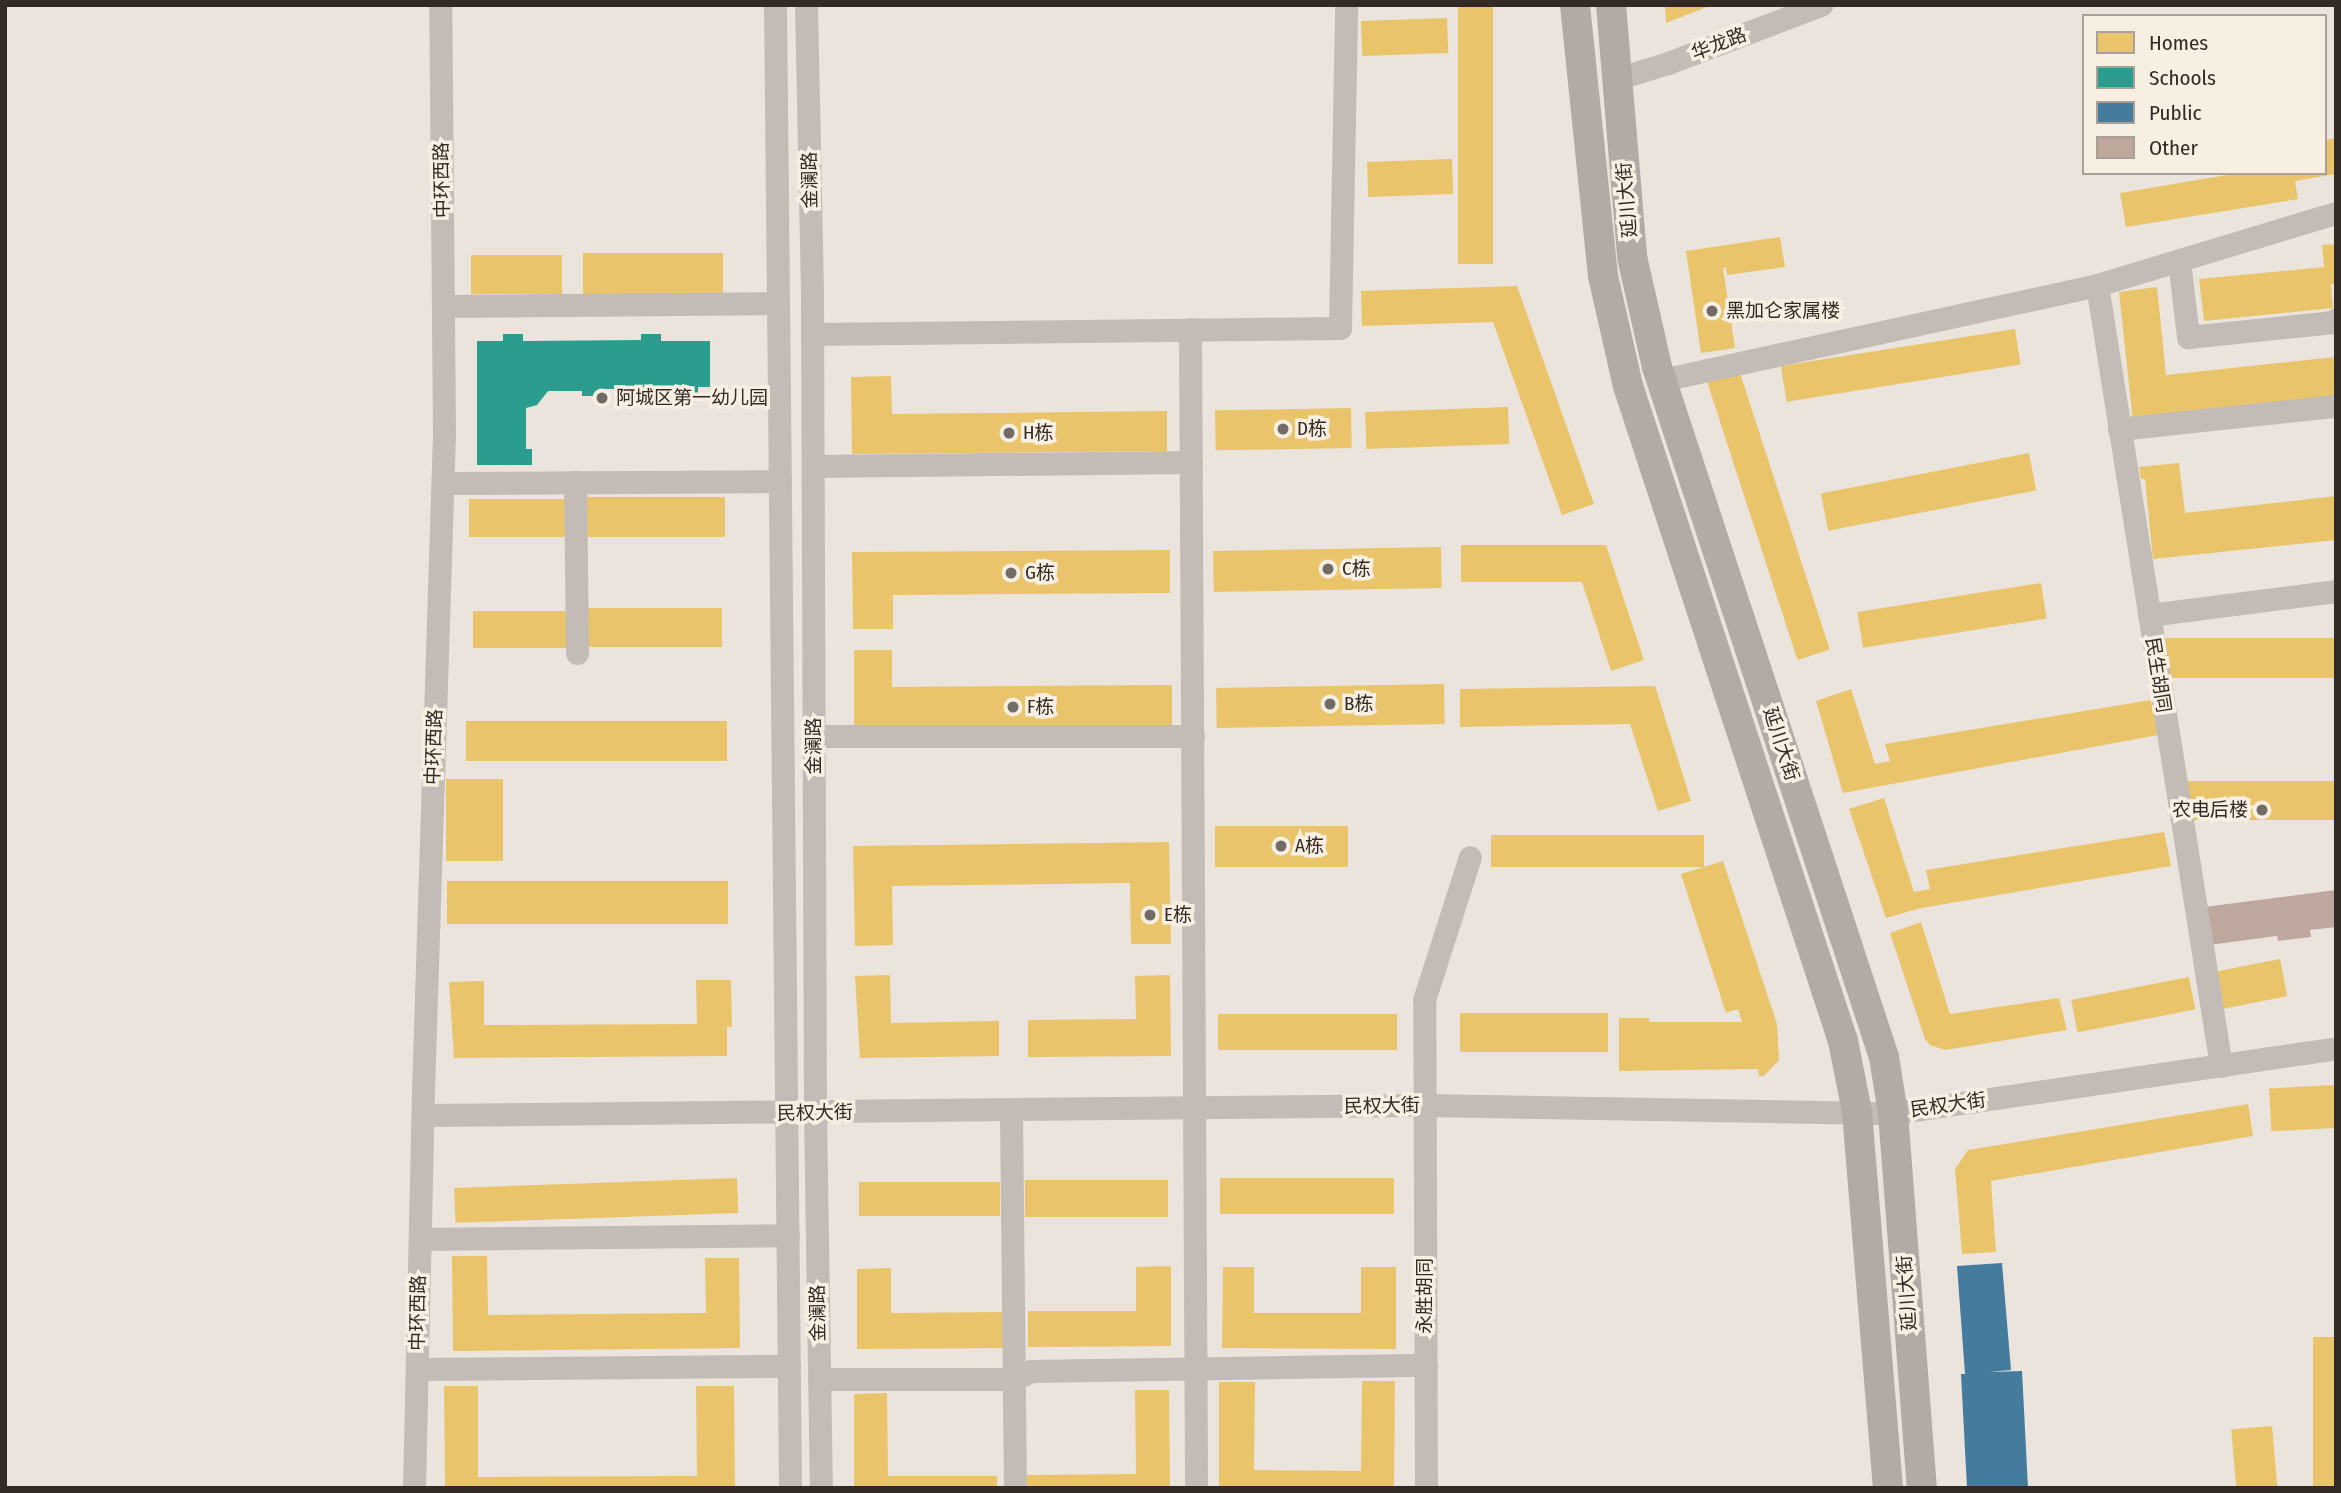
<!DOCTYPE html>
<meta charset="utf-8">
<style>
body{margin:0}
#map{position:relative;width:2341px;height:1493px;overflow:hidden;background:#eae4dd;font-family:"Fira Sans Condensed","Noto Sans SC",sans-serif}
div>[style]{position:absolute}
.homes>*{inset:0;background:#e9c46a;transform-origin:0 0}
.schools>*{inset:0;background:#2a9d8f}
.public>*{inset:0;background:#457b9d}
.building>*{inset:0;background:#bea89e}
.minor>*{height:23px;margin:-11.5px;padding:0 11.5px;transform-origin:11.5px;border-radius:11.5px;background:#c3bcb6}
.major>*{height:30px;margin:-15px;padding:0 15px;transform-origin:15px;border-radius:15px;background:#b2aba5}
.dots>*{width:19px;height:19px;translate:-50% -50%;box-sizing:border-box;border:4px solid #f8efe3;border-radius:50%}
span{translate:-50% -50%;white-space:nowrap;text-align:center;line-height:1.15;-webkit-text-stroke:7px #f8efe3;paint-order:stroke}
.street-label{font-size:19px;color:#332a25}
.poi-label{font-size:19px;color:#332a25}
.left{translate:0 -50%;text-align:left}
.right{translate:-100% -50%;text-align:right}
.frame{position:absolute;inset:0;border:7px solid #332a25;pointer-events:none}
.legend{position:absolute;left:2082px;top:14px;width:245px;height:161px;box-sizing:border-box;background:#f8efe3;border:2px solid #a9a097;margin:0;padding:9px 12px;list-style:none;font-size:21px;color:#332a25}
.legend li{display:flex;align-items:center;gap:14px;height:35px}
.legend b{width:35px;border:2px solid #a9a097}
</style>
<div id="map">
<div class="homes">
<div style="left:1458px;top:5px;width:35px;height:259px"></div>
<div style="clip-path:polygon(1665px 5px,1712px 5px,1666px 23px)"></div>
<div style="left:1447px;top:18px;width:35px;height:86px;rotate:88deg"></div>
<div style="clip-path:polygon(2336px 138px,2336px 174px,2295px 181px,2298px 199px,2126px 227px,2120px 193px,2239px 173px,2325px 173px,2325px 140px)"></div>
<div style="left:1452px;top:159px;width:35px;height:85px;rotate:88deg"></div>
<div style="clip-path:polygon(1780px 237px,1785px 267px,1727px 275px,1726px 267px,1723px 268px,1735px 348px,1701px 353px,1686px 251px)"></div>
<div style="clip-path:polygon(2336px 244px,2336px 284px,2331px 284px,2333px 308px,2204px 321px,2199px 279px,2324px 267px,2322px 245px)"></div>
<div style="left:723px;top:253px;width:41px;height:140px;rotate:90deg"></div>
<div style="left:471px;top:255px;width:91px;height:39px"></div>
<div style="clip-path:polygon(1517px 286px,1594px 504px,1562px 515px,1493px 322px,1362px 326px,1361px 291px)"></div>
<div style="clip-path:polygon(2157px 287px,2166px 375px,2336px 357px,2336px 400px,2133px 422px,2119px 292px)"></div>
<div style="left:2015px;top:329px;width:36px;height:237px;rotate:81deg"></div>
<div style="left:1739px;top:370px;width:294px;height:34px;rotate:72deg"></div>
<div style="clip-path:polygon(891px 376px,892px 414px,1167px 411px,1167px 451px,852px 454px,851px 377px)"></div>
<div style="left:1508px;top:407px;width:37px;height:143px;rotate:88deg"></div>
<div style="left:1351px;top:408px;width:40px;height:136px;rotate:89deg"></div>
<div style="left:2029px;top:453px;width:38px;height:212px;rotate:79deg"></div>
<div style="clip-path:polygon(2179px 463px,2185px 513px,2336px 496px,2336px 540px,2153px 559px,2145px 479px,2141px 479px,2139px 467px)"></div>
<div style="left:584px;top:497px;width:141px;height:40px"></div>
<div style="left:565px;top:499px;width:38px;height:96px;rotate:90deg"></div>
<div style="clip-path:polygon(1461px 545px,1606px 545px,1644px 660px,1611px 671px,1582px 582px,1461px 582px)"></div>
<div style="left:1441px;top:547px;width:41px;height:228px;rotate:89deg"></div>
<div style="clip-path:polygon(1170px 550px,1170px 593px,893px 595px,893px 629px,853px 629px,852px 552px)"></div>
<div style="left:2041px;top:583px;width:36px;height:186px;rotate:81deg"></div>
<div style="left:582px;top:608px;width:140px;height:39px"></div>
<div style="left:473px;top:611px;width:96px;height:37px"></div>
<div style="left:2336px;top:638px;width:40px;height:171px;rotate:90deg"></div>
<div style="clip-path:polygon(854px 650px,892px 650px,892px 687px,1172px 685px,1172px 728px,854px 729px)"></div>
<div style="left:1444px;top:684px;width:40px;height:228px;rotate:89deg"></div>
<div style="clip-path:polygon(1655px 686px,1691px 801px,1658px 811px,1630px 724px,1460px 727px,1460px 689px)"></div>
<div style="clip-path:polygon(1851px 689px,1875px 764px,1890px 761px,1885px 744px,2151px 700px,2158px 735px,1843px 793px,1816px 701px)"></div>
<div style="left:727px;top:721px;width:40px;height:261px;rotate:90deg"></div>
<div style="left:503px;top:779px;width:82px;height:57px;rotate:90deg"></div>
<div style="left:2336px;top:781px;width:39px;height:149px;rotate:90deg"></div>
<div style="clip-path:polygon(1884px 798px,1914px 892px,1930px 889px,1926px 870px,2164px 832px,2171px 866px,1921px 908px,1886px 918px,1849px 809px)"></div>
<div style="left:1215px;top:826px;width:133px;height:41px"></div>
<div style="left:1704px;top:835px;width:32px;height:213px;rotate:90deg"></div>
<div style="clip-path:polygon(1169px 842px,1171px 944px,1131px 944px,1130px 883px,892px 886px,893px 945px,855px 946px,853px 846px)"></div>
<div style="clip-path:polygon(1723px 861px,1777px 1024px,1779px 1060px,1764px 1076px,1759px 1076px,1758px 1069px,1619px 1071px,1619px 1018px,1649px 1018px,1649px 1022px,1742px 1022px,1738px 1009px,1726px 1013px,1681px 874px)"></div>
<div style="left:447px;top:881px;width:281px;height:43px"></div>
<div style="clip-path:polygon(1921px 922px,1950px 1014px,2059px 998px,2067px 1030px,1945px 1050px,1930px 1045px,1925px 1039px,1890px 933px)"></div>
<div style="left:2280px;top:959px;width:38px;height:69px;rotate:79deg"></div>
<div style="clip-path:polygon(890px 975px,891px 1023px,999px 1021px,999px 1056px,860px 1058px,855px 976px)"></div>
<div style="clip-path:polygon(1170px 975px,1171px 1056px,1028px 1057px,1028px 1020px,1136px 1019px,1135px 976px)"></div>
<div style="left:2189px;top:977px;width:33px;height:120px;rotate:79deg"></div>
<div style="clip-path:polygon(696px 980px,731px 980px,732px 1027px,727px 1027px,727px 1056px,454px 1058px,449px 982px,484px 981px,484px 1025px,697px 1024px)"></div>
<div style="left:1608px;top:1013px;width:39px;height:148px;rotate:90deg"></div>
<div style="left:1397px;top:1014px;width:36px;height:179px;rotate:90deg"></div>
<div style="left:2334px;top:1085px;width:43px;height:65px;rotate:87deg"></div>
<div style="clip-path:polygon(2248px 1104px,2253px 1136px,1991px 1181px,1996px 1252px,1962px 1254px,1955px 1169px,1968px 1150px)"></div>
<div style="left:737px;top:1178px;width:35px;height:283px;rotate:88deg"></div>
<div style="left:1394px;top:1178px;width:36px;height:174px;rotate:90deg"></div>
<div style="left:1168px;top:1180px;width:37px;height:143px;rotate:90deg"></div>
<div style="left:859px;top:1182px;width:141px;height:34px"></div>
<div style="clip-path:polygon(452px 1256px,487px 1256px,488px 1315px,706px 1313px,705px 1258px,739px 1258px,740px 1348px,453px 1351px)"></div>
<div style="clip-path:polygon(1171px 1266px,1171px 1346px,1028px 1347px,1028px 1311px,1136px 1311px,1136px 1267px)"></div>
<div style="clip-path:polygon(1223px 1267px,1254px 1267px,1254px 1313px,1361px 1313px,1361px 1267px,1396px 1267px,1396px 1349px,1222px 1348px)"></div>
<div style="clip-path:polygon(891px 1268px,891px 1313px,1002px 1312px,1003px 1348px,857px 1349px,857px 1269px)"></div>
<div style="left:2336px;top:1337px;width:151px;height:23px;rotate:90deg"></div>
<div style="clip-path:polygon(1362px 1381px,1395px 1381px,1394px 1488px,1219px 1488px,1219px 1382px,1255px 1382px,1254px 1470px,1361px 1471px)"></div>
<div style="clip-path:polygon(444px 1386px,478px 1386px,478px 1477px,697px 1476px,696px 1386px,734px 1386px,735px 1488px,445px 1488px)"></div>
<div style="clip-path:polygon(1135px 1390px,1169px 1390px,1170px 1488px,1025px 1488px,1025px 1475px,1136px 1474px)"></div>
<div style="clip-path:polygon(887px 1393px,888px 1476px,997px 1476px,997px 1488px,854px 1488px,854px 1394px)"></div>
<div style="left:2272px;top:1426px;width:62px;height:41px;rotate:85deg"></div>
</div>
<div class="schools">
<div style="clip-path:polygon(503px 334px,523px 334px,523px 341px,641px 340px,641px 334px,661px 334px,661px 341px,710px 341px,710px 387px,698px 387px,698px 395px,675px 395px,675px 390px,659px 390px,659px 396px,637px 396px,637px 389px,605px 389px,605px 396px,582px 396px,582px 391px,548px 391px,537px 405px,526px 408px,526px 449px,532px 449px,532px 465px,477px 465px,477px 341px,503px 341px)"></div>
</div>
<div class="public">
<div style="clip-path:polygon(2002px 1263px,2011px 1370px,1989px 1372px,2022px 1371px,2028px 1488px,1967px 1488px,1961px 1374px,1965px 1374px,1957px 1266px)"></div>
</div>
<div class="building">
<div style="clip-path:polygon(2336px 890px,2336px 927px,2310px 930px,2311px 937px,2278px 941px,2277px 936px,2209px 945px,2204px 907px)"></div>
</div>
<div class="minor">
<div style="left:775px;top:5px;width:1483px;rotate:89.42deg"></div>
<div style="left:806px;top:5px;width:289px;rotate:88.8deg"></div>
<div style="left:812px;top:294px;width:819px;rotate:89.79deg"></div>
<div style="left:815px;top:1113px;width:375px;rotate:89.1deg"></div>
<div style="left:1616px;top:79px;width:54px;rotate:-17.1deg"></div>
<div style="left:1668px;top:63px;width:164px;rotate:-20.8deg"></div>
<div style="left:2179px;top:261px;width:77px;rotate:83.2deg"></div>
<div style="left:2188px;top:337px;width:146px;rotate:-5.9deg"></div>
<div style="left:2333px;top:322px;width:4px;rotate:-45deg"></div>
<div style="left:2097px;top:285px;width:791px;rotate:80.98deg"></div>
<div style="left:443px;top:306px;width:335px;rotate:-0.5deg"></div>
<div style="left:1190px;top:329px;width:1159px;rotate:89.7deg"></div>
<div style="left:812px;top:334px;width:528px;rotate:-0.65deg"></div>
<div style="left:1340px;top:328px;width:323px;rotate:-88.9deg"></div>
<div style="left:1662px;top:380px;width:445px;rotate:-12.3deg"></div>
<div style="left:2097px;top:285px;width:250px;rotate:-16.8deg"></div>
<div style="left:2119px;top:429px;width:218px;rotate:-6.1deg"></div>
<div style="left:813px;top:466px;width:378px;rotate:-0.6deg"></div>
<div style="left:575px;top:482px;width:171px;rotate:89.3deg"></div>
<div style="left:443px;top:483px;width:337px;rotate:-0.3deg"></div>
<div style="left:2149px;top:615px;width:189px;rotate:-7.3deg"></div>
<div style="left:814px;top:736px;width:379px"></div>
<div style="left:1011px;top:1110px;width:378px;rotate:89.4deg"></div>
<div style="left:423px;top:1115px;width:1002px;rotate:-0.57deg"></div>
<div style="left:1425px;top:1105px;width:468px;rotate:1deg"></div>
<div style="left:1893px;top:1113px;width:448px;rotate:-8.3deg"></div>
<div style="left:420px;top:1239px;width:368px;rotate:-0.6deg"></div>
<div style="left:417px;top:1369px;width:372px;rotate:-0.5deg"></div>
<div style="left:819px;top:1379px;width:195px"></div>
<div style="left:1014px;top:1379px;width:19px;rotate:-25deg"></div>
<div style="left:1031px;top:1371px;width:395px;rotate:-0.9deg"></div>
<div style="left:414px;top:1488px;width:397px;rotate:-88.7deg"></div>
<div style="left:423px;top:1091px;width:657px;rotate:-88.17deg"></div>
<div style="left:444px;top:434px;width:429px;rotate:-90.5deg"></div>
<div style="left:1426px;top:1488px;width:488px;rotate:-90.2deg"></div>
<div style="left:1424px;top:1000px;width:150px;rotate:-72.2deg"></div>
</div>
<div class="major">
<div style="left:1575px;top:5px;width:272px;rotate:84.1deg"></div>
<div style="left:1603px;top:276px;width:113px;rotate:77.2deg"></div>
<div style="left:1628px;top:386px;width:689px;rotate:71.83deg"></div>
<div style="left:1843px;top:1041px;width:72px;rotate:78.8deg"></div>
<div style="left:1857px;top:1112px;width:377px;rotate:85.3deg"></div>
<div style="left:1611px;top:5px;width:253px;rotate:85.2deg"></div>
<div style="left:1632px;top:257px;width:113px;rotate:77.2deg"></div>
<div style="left:1657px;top:367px;width:726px;rotate:71.79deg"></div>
<div style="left:1884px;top:1057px;width:57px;rotate:80.9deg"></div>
<div style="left:1893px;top:1113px;width:376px;rotate:85.6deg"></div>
</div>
<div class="dots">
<div style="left:1712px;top:311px;background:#736b65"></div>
<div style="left:602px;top:398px;background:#736b65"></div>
<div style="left:1283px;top:429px;background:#736b65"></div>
<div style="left:1009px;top:433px;background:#736b65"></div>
<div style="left:1328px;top:569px;background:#736b65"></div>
<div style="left:1011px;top:573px;background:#736b65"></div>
<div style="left:1330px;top:704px;background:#736b65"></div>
<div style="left:1013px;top:707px;background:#736b65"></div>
<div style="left:2262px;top:810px;background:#736b65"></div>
<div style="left:1281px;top:846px;background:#736b65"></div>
<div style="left:1150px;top:915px;background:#736b65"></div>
</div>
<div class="street-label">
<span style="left:1719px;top:44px;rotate:-21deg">华龙路</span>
<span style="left:442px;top:180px;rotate:-91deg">中环西路</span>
<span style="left:810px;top:180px;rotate:-91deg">金澜路</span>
<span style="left:1627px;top:200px;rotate:-95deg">延川大街</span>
<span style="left:2158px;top:675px;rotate:81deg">民生胡同</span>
<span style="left:1781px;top:744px;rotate:72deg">延川大街</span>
<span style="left:814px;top:746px;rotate:-90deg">金澜路</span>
<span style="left:434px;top:747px;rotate:-88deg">中环西路</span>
<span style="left:1948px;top:1105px;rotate:-8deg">民权大街</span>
<span style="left:1382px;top:1106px;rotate:-1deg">民权大街</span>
<span style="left:815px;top:1113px;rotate:-1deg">民权大街</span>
<span style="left:1907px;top:1293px;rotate:-94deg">延川大街</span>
<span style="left:1425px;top:1296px;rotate:-90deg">永胜胡同</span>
<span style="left:418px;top:1313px;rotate:-89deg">中环西路</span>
<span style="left:818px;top:1313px;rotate:-91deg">金澜路</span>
</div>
<div class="poi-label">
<span class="left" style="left:1726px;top:311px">黑加仑家属楼</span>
<span class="left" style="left:616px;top:398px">阿城区第一幼儿园</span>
<span class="left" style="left:1297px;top:429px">D栋</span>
<span class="left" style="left:1023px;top:433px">H栋</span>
<span class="left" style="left:1342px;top:569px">C栋</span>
<span class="left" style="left:1025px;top:573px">G栋</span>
<span class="left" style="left:1344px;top:704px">B栋</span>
<span class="left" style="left:1027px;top:707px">F栋</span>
<span class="right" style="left:2248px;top:810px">农电后楼</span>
<span class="left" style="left:1295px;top:846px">A栋</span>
<span class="left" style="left:1164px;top:915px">E栋</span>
</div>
<div class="frame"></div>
<ul class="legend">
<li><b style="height:19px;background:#e9c46a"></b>Homes</li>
<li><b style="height:19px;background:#2a9d8f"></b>Schools</li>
<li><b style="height:19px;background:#457b9d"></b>Public</li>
<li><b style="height:19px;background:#bea89e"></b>Other</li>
</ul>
</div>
